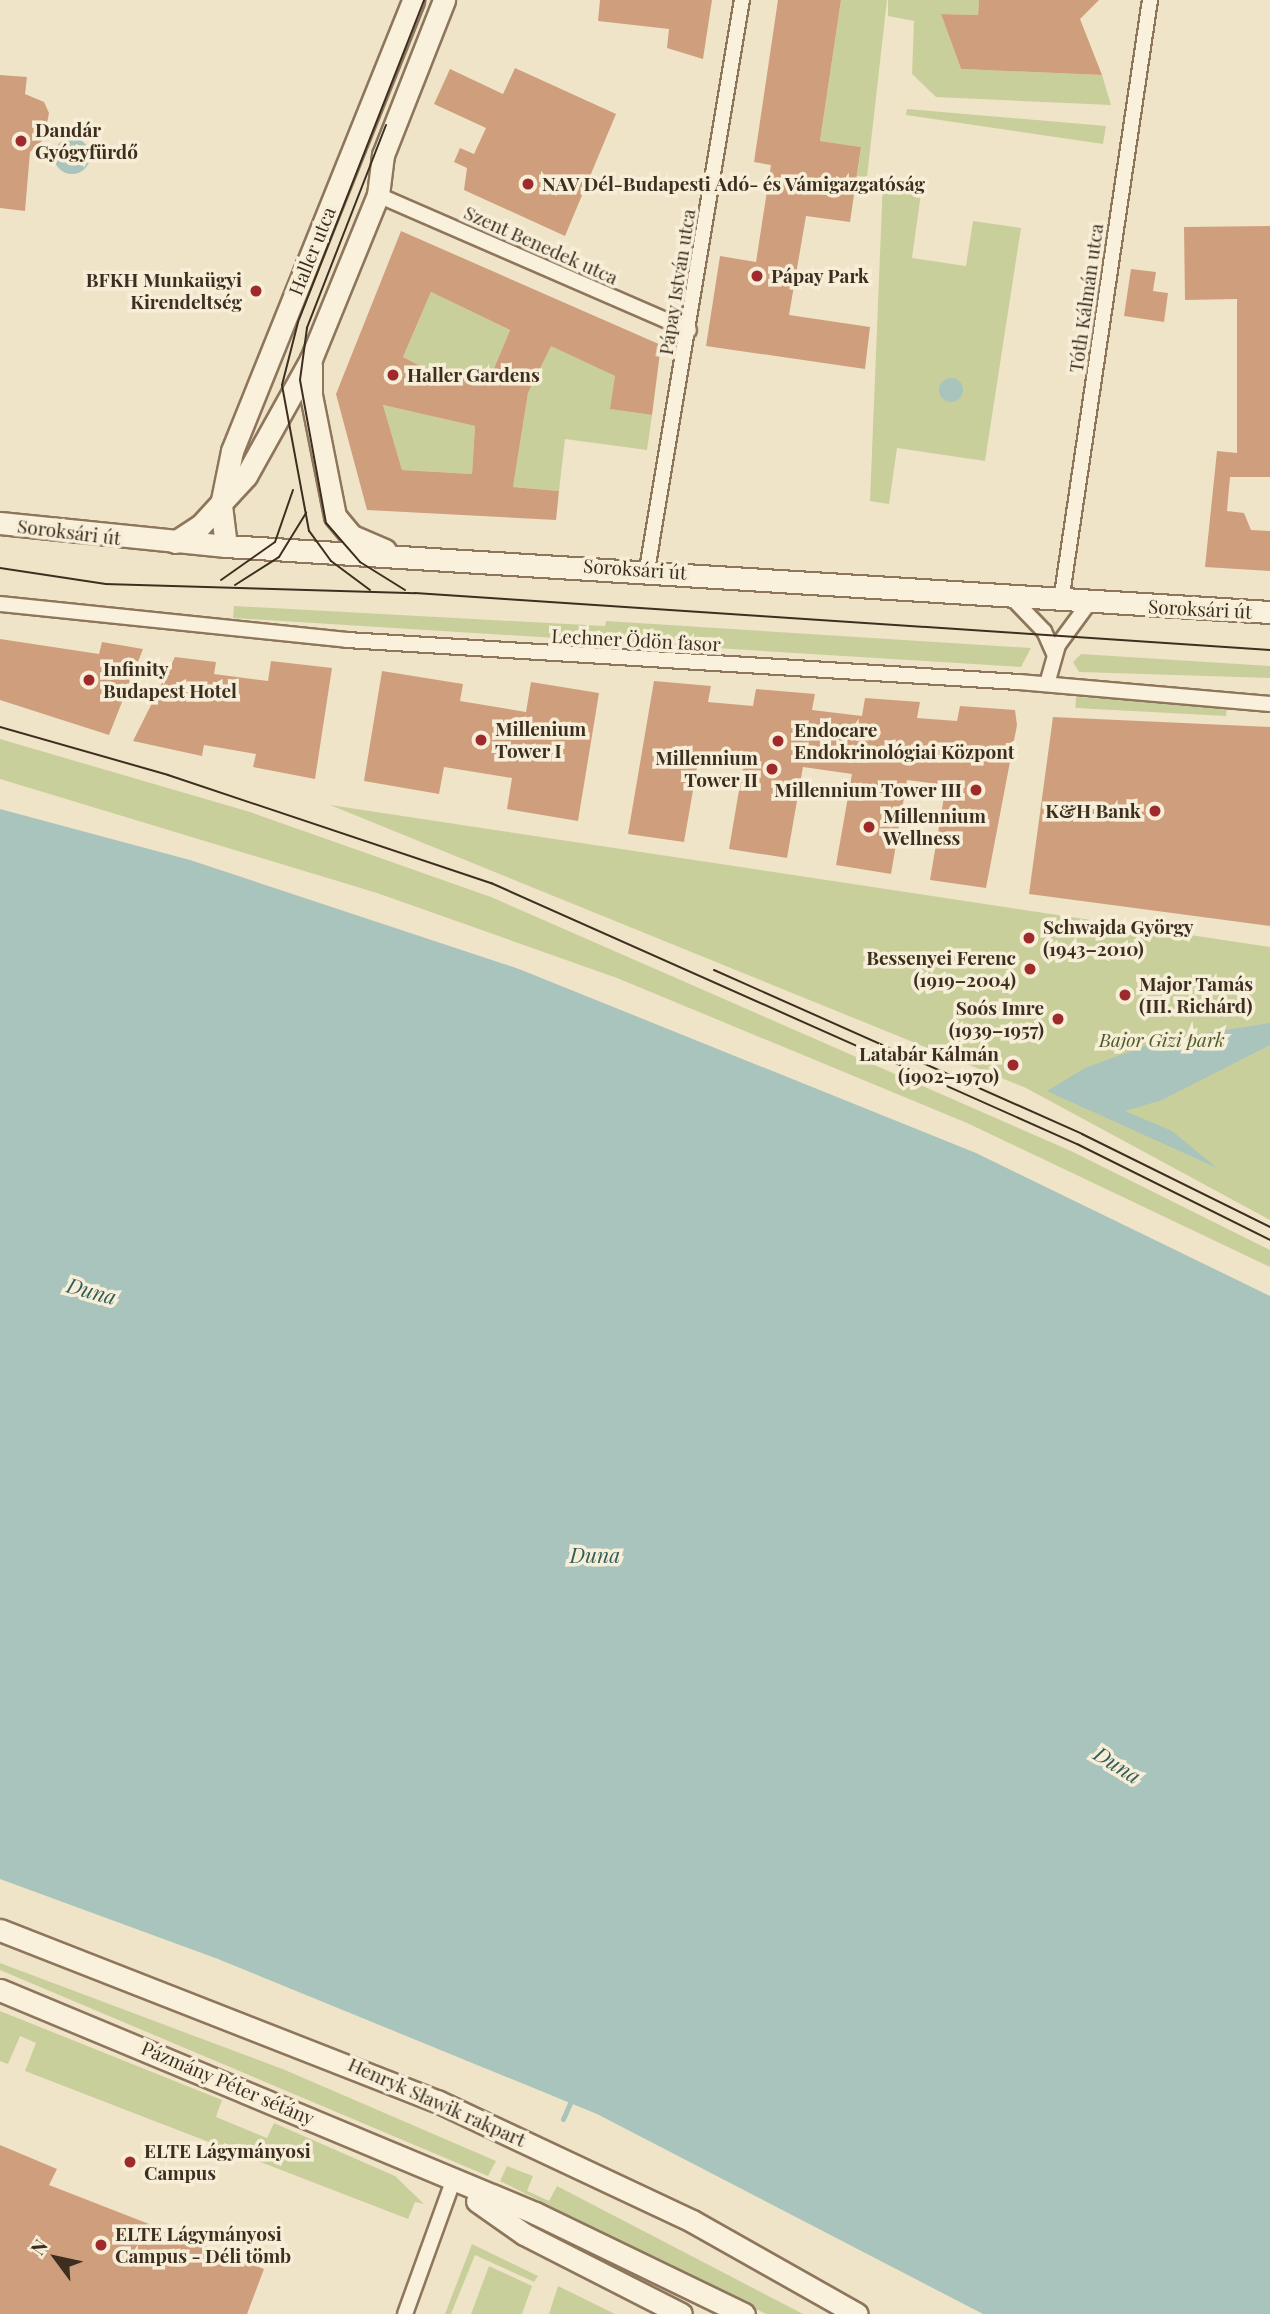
<!DOCTYPE html>
<meta charset="utf-8">
<style>
body{margin:0}
#map{position:relative;width:1270px;height:2314px;overflow:hidden;background:#f0e4c8;font-family:"Playfair Display",serif}
div>[style]{position:absolute}
.green>*{inset:0;background:#c9cf9b;transform-origin:0 0}
.water>*{inset:0;background:#a9c4bc}
.round{border-radius:50%}
.stream>*{height:5px;margin:-2.5px;padding:0 2.5px;transform-origin:2.5px;border-radius:2.5px;background:#a9c4bc}
.building>*{inset:0;background:#cf9f7d}
.roads{filter:drop-shadow(2px 0 #8d765c) drop-shadow(-2px 0 #8d765c) drop-shadow(0 2px #8d765c) drop-shadow(0 -2px #8d765c)}
.street>*{height:14px;margin:-7px;padding:0 7px;transform-origin:7px;border-radius:7px;background:#faf1dc}
.secondary>*{height:21px;margin:-10.5px;padding:0 10.5px;transform-origin:10.5px;border-radius:10.5px;background:#faf1dc}
.tram>*{height:2px;margin:-1px;padding:0 1px;transform-origin:1px;border-radius:1px;background:#3d2e20}
.dots>*{width:19px;height:19px;translate:-50% -50%;box-sizing:border-box;border:4px solid #f7eed8;border-radius:50%}
span{translate:-50% -50%;white-space:nowrap;text-align:center;line-height:1.15;-webkit-text-stroke:7px #f7eed8;paint-order:stroke}
.poi-label{font-size:19px;color:#3d2e20;font-weight:700}
.left{translate:0 -50%;text-align:left}
.right{translate:-100% -50%;text-align:right}
.street-label{font-size:19px;color:#3d2e20}
.park-label{font-size:19px;color:#4d5a26;font-style:italic}
.water-label{font-size:21px;color:#2f5d5a;font-style:italic}
.north{position:absolute;left:21px;top:2223px;width:70px;height:70px;-webkit-text-stroke:5px #f7eed8;paint-order:stroke;rotate:303deg;font-size:19px;font-weight:700;line-height:28px;text-align:center;color:#3d2e20}
.north::after{content:'';display:block;margin:auto;width:24px;height:32px;background:#3d2e20;clip-path:polygon(50% 0,100% 100%,50% 72%,0 100%)}
</style>
<div id="map">
<div class="green">
<div style="clip-path:polygon(841px 0,887px 0,867px 177px,857px 176px,861px 147px,820px 141px)"></div>
<div style="clip-path:polygon(888px 0,979px 0,978px 15px,941px 14px,961px 69px,1102px 75px,1111px 105px,936px 97px,912px 74px,914px 21px,888px 16px)"></div>
<div style="clip-path:polygon(907px 109px,1106px 126px,1103px 144px,906px 115px)"></div>
<div style="clip-path:polygon(883px 180px,922px 186px,912px 258px,966px 266px,973px 221px,1021px 228px,985px 461px,897px 448px,889px 504px,870px 501px)"></div>
<div style="clip-path:polygon(431px 292px,510px 330px,488px 383px,436px 374px,403px 357px)"></div>
<div style="clip-path:polygon(551px 345px,615px 376px,611px 409px,652px 415px,647px 450px,565px 439px,559px 491px,513px 487px,528px 393px)"></div>
<div style="clip-path:polygon(383px 405px,475px 426px,472px 474px,402px 470px)"></div>
<div style="clip-path:polygon(234px 606px,605px 626px,606px 621px,1031px 648px,1021px 667px,233px 618px)"></div>
<div style="clip-path:polygon(1081px 654px,1270px 666px,1270px 678px,1079px 672px,1073px 662px)"></div>
<div style="left:1076px;top:697px;width:151px;height:11px;rotate:3deg"></div>
<div style="clip-path:polygon(0 739px,250px 812px,491px 897px,1071px 1151px,1270px 1250px,1270px 1267px,967px 1123px,617px 978px,377px 893px,0 779px)"></div>
<div style="clip-path:polygon(330px 805px,1270px 947px,1270px 1220px,1026px 1088px)"></div>
<div style="clip-path:polygon(0 1963px,285px 2070px,496px 2161px,488px 2176px,0 1970px)"></div>
<div style="clip-path:polygon(0 2011px,222px 2100px,216px 2117px,267px 2138px,274px 2123px,395px 2176px,424px 2204px,415px 2202px,408px 2219px,25px 2071px,36px 2043px,20px 2036px,8px 2064px,0 2061px)"></div>
<div style="clip-path:polygon(507px 2166px,533px 2176px,527px 2191px,549px 2201px,557px 2186px,803px 2314px,766px 2314px,500px 2181px)"></div>
<div style="clip-path:polygon(472px 2244px,538px 2276px,534px 2282px,475px 2255px,451px 2314px,445px 2314px)"></div>
<div style="clip-path:polygon(489px 2266px,532px 2286px,522px 2314px,471px 2314px)"></div>
<div style="clip-path:polygon(558px 2286px,615px 2314px,549px 2314px)"></div>
</div>
<div class="water">
<div class="round" style="left:54px;top:138px;width:36px;height:36px"></div>
<div class="round" style="left:939px;top:378px;width:24px;height:24px"></div>
<div style="clip-path:polygon(0 809px,190px 860px,519px 969px,976px 1153px,1270px 1296px,1270px 2314px,983px 2314px,597px 2114px,218px 1959px,0 1879px)"></div>
<div style="clip-path:polygon(1270px 1023px,1270px 1045px,1162px 1100px,1125px 1111px,1172px 1131px,1217px 1168px,1047px 1091px,1085px 1068px,1161px 1040px)"></div>
</div>
<div class="stream">
<div style="left:563px;top:2119px;width:17px;rotate:-66deg"></div>
</div>
<div class="building">
<div style="clip-path:polygon(600px 0,712px 0,703px 59px,667px 48px,669px 29px,598px 21px)"></div>
<div style="clip-path:polygon(778px 0,841px 0,820px 141px,861px 147px,850px 222px,806px 216px,789px 315px,870px 327px,865px 369px,706px 346px,720px 256px,756px 262px,771px 165px,754px 162px)"></div>
<div style="clip-path:polygon(979px 0,1099px 0,1080px 19px,1102px 75px,961px 69px,941px 14px,978px 15px)"></div>
<div style="clip-path:polygon(515px 68px,616px 114px,565px 236px,464px 190px,467px 168px,454px 162px,460px 148px,474px 154px,486px 128px,434px 104px,450px 69px,503px 94px)"></div>
<div style="clip-path:polygon(0 75px,27px 77px,25px 94px,44px 102px,49px 113px,44px 139px,30px 152px,25px 211px,0 208px)"></div>
<div style="clip-path:polygon(1270px 226px,1270px 477px,1230px 477px,1227px 511px,1244px 513px,1251px 530px,1270px 531px,1270px 571px,1205px 567px,1217px 451px,1237px 453px,1237px 299px,1185px 300px,1184px 227px)"></div>
<div style="clip-path:polygon(evenodd,401px 231px,661px 345px,652px 415px,610px 409px,615px 376px,551px 346px,528px 393px,513px 487px,559px 491px,556px 520px,367px 510px,336px 394px,401px 231px,431px 292px,510px 330px,488px 383px,436px 374px,403px 357px,431px 292px,401px 231px,383px 405px,475px 426px,472px 474px,402px 470px,383px 405px)"></div>
<div style="clip-path:polygon(1131px 269px,1156px 272px,1153px 291px,1168px 293px,1164px 322px,1124px 316px)"></div>
<div style="clip-path:polygon(0 639px,99px 654px,102px 642px,143px 649px,109px 735px,0 700px)"></div>
<div style="clip-path:polygon(175px 657px,216px 662px,214px 674px,268px 681px,271px 661px,332px 668px,315px 779px,253px 767px,256px 754px,204px 745px,202px 756px,133px 741px)"></div>
<div style="clip-path:polygon(382px 671px,463px 684px,460px 701px,526px 712px,531px 682px,599px 693px,578px 821px,507px 809px,512px 778px,444px 767px,439px 794px,364px 781px)"></div>
<div style="clip-path:polygon(654px 681px,711px 686px,708px 702px,753px 706px,756px 689px,815px 694px,812px 710px,862px 716px,865px 698px,920px 702px,917px 718px,957px 721px,960px 706px,1015px 710px,1017px 725px,986px 888px,930px 880px,946px 785px,907px 780px,891px 874px,836px 865px,852px 774px,803px 767px,787px 858px,729px 849px,744px 761px,699px 756px,684px 842px,628px 834px)"></div>
<div style="clip-path:polygon(1053px 717px,1270px 727px,1270px 926px,1029px 894px)"></div>
<div style="clip-path:polygon(0 2145px,57px 2169px,49px 2185px,264px 2269px,247px 2314px,0 2314px)"></div>
</div>
<div class="roads">
<div class="street">
<div style="left:378px;top:195px;width:339px;rotate:23.5deg"></div>
<div style="left:647px;top:570px;width:578px;rotate:-80.54deg"></div>
<div style="left:1012px;top:598px;width:46px;rotate:45.9deg"></div>
<div style="left:1044px;top:631px;width:24px;rotate:66deg"></div>
<div style="left:1061px;top:601px;width:608px;rotate:-81.58deg"></div>
<div style="left:0;top:604px;width:349px;rotate:5.9deg"></div>
<div style="left:347px;top:640px;width:673px;rotate:3.58deg"></div>
<div style="left:1019px;top:682px;width:252px;rotate:5deg"></div>
<div style="left:1047px;top:684px;width:41px;rotate:-74.2deg"></div>
<div style="left:1058px;top:645px;width:52px;rotate:-53.6deg"></div>
<div style="left:405px;top:2314px;width:138px;rotate:-70.1deg"></div>
</div>
<div class="secondary">
<div style="left:311px;top:365px;width:30px;rotate:90deg"></div>
<div style="left:311px;top:395px;width:123px;rotate:78.8deg"></div>
<div style="left:335px;top:516px;width:26px;rotate:50deg"></div>
<div style="left:352px;top:536px;width:36px;rotate:23deg"></div>
<div style="left:0;top:523px;width:227px;rotate:5.8deg"></div>
<div style="left:226px;top:546px;width:1046px;rotate:3.62deg"></div>
<div style="left:175px;top:542px;width:30px;rotate:-33deg"></div>
<div style="left:200px;top:526px;width:68px;rotate:-47.4deg"></div>
<div style="left:246px;top:476px;width:134px;rotate:-60.9deg"></div>
<div style="left:311px;top:359px;width:177px;rotate:-67.8deg"></div>
<div style="left:378px;top:195px;width:40px;rotate:-82.9deg"></div>
<div style="left:383px;top:155px;width:167px;rotate:-68.5deg"></div>
<div style="left:226px;top:546px;width:41px;rotate:-97deg"></div>
<div style="left:221px;top:505px;width:55px;rotate:-78.5deg"></div>
<div style="left:232px;top:451px;width:486px;rotate:-68.1deg"></div>
<div style="left:0;top:1930px;width:469px;rotate:21.4deg"></div>
<div style="left:437px;top:2101px;width:282px;rotate:25.2deg"></div>
<div style="left:692px;top:2221px;width:189px;rotate:29.4deg"></div>
<div style="left:0;top:1990px;width:580px;rotate:22.63deg"></div>
<div style="left:535px;top:2213px;width:232px;rotate:25.8deg"></div>
<div style="left:477px;top:2201px;width:57px;rotate:35.1deg"></div>
<div style="left:524px;top:2234px;width:176px;rotate:27deg"></div>
</div>
</div>
<div class="tram">
<div style="left:386px;top:125px;width:218px;rotate:111.3deg"></div>
<div style="left:307px;top:328px;width:52px;rotate:97.7deg"></div>
<div style="left:300px;top:380px;width:145px;rotate:79.7deg"></div>
<div style="left:326px;top:523px;width:52px;rotate:48.9deg"></div>
<div style="left:360px;top:562px;width:53px;rotate:31.9deg"></div>
<div style="left:0;top:568px;width:107px;rotate:8.6deg"></div>
<div style="left:106px;top:584px;width:309px;rotate:1.7deg"></div>
<div style="left:415px;top:593px;width:857px;rotate:3.81deg"></div>
<div style="left:221px;top:580px;width:66px;rotate:-35.1deg"></div>
<div style="left:275px;top:542px;width:55px;rotate:-70.9deg"></div>
<div style="left:235px;top:585px;width:52px;rotate:-32.5deg"></div>
<div style="left:279px;top:557px;width:52px;rotate:-58.5deg"></div>
<div style="left:370px;top:590px;width:49px;rotate:-143.4deg"></div>
<div style="left:331px;top:561px;width:37px;rotate:-126deg"></div>
<div style="left:309px;top:531px;width:148px;rotate:-100.5deg"></div>
<div style="left:282px;top:385px;width:65px;rotate:-75.7deg"></div>
<div style="left:298px;top:322px;width:346px;rotate:-68.6deg"></div>
<div style="left:0;top:727px;width:175px;rotate:15.9deg"></div>
<div style="left:168px;top:775px;width:341px;rotate:18.5deg"></div>
<div style="left:491px;top:883px;width:641px;rotate:24.01deg"></div>
<div style="left:1077px;top:1144px;width:216px;rotate:26.4deg"></div>
<div style="left:714px;top:970px;width:403px;rotate:24deg"></div>
<div style="left:1082px;top:1134px;width:210px;rotate:26.3deg"></div>
</div>
<div class="dots">
<div style="left:21px;top:141px;background:#9e2a2b"></div>
<div style="left:528px;top:184px;background:#9e2a2b"></div>
<div style="left:757px;top:276px;background:#9e2a2b"></div>
<div style="left:256px;top:291px;background:#9e2a2b"></div>
<div style="left:393px;top:375px;background:#9e2a2b"></div>
<div style="left:89px;top:680px;background:#9e2a2b"></div>
<div style="left:481px;top:740px;background:#9e2a2b"></div>
<div style="left:778px;top:741px;background:#9e2a2b"></div>
<div style="left:772px;top:769px;background:#9e2a2b"></div>
<div style="left:976px;top:790px;background:#9e2a2b"></div>
<div style="left:1155px;top:811px;background:#9e2a2b"></div>
<div style="left:869px;top:827px;background:#9e2a2b"></div>
<div style="left:1029px;top:938px;background:#9e2a2b"></div>
<div style="left:1030px;top:969px;background:#9e2a2b"></div>
<div style="left:1125px;top:995px;background:#9e2a2b"></div>
<div style="left:1058px;top:1019px;background:#9e2a2b"></div>
<div style="left:1013px;top:1065px;background:#9e2a2b"></div>
<div style="left:130px;top:2162px;background:#9e2a2b"></div>
<div style="left:101px;top:2245px;background:#9e2a2b"></div>
</div>
<div class="poi-label">
<span class="left" style="left:35px;top:141px">Dandár<br>Gyógyfürdő</span>
<span class="left" style="left:542px;top:184px">NAV Dél-Budapesti Adó- és Vámigazgatóság</span>
<span class="left" style="left:771px;top:276px">Pápay Park</span>
<span class="right" style="left:242px;top:291px">BFKH Munkaügyi<br>Kirendeltség</span>
<span class="left" style="left:407px;top:375px">Haller Gardens</span>
<span class="left" style="left:103px;top:680px">Infinity<br>Budapest Hotel</span>
<span class="left" style="left:495px;top:740px">Millenium<br>Tower I</span>
<span class="left" style="left:794px;top:741px">Endocare<br>Endokrinológiai Központ</span>
<span class="right" style="left:758px;top:769px">Millennium<br>Tower II</span>
<span class="right" style="left:962px;top:790px">Millennium Tower III</span>
<span class="right" style="left:1141px;top:811px">K&amp;H Bank</span>
<span class="left" style="left:883px;top:827px">Millennium<br>Wellness</span>
<span class="left" style="left:1043px;top:938px">Schwajda György<br>(1943–2010)</span>
<span class="right" style="left:1016px;top:969px">Bessenyei Ferenc<br>(1919–2004)</span>
<span class="left" style="left:1139px;top:995px">Major Tamás<br>(III. Richárd)</span>
<span class="right" style="left:1044px;top:1019px">Soós Imre<br>(1939–1957)</span>
<span class="right" style="left:999px;top:1065px">Latabár Kálmán<br>(1902–1970)</span>
<span class="left" style="left:144px;top:2162px">ELTE Lágymányosi<br>Campus</span>
<span class="left" style="left:115px;top:2245px">ELTE Lágymányosi<br>Campus - Déli tömb</span>
</div>
<div class="street-label">
<span style="left:541px;top:245px;rotate:24deg">Szent Benedek utca</span>
<span style="left:312px;top:251px;rotate:-68deg">Haller utca</span>
<span style="left:677px;top:282px;rotate:-81deg">Pápay István utca</span>
<span style="left:1086px;top:298px;rotate:-82deg">Tóth Kálmán utca</span>
<span style="left:69px;top:532px;rotate:7deg">Soroksári út</span>
<span style="left:635px;top:569px;rotate:4deg">Soroksári út</span>
<span style="left:1200px;top:609px;rotate:3deg">Soroksári út</span>
<span style="left:636px;top:640px;rotate:3deg">Lechner Ödön fasor</span>
<span style="left:228px;top:2083px;rotate:23deg">Pázmány Péter sétány</span>
<span style="left:437px;top:2102px;rotate:24deg">Henryk Sławik rakpart</span>
</div>
<div class="park-label">
<span style="left:1162px;top:1040px">Bajor Gizi park</span>
</div>
<div class="water-label">
<span style="left:92px;top:1290px;rotate:15deg">Duna</span>
<span style="left:595px;top:1554px">Duna</span>
<span style="left:1118px;top:1764px;rotate:32deg">Duna</span>
</div>
<div class="north">N</div>
</div>
